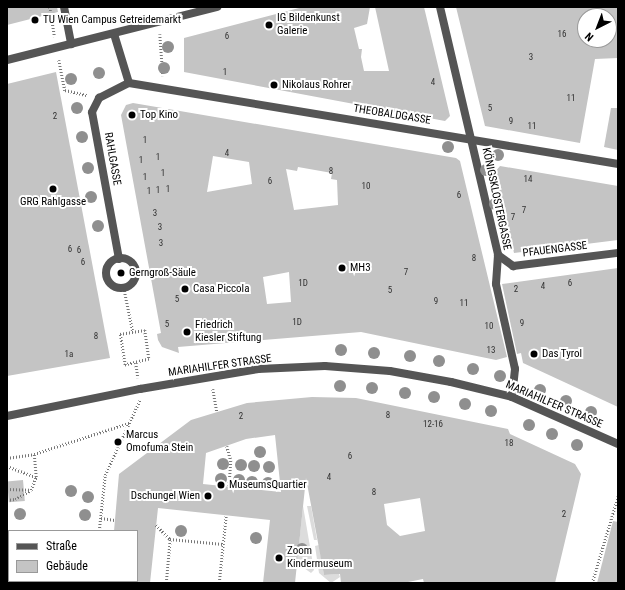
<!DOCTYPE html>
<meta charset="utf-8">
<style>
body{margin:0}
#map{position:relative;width:625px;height:590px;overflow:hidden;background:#fff;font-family:"Roboto Condensed",sans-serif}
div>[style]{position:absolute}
.green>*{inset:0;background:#dcdcdc}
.building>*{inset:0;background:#c4c4c4;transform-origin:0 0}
.path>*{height:2.5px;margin-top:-1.25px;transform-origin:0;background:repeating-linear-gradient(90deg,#777 0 1px,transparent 0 3px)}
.service>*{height:8px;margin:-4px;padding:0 4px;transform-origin:4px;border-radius:4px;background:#555}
.minor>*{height:8px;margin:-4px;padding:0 4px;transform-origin:4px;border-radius:4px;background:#555}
.minor>.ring{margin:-4px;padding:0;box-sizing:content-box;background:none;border:8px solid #555;border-radius:50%}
.tertiary>*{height:8px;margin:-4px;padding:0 4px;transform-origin:4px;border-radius:4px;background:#555}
.trees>*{width:12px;height:12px;margin:-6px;border-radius:50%;background:#8f8f8f}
.dots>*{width:11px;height:11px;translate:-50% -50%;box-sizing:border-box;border:2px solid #fff;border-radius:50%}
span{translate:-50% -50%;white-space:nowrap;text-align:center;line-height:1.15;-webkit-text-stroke:4px #fff;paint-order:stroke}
.number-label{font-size:9px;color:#313131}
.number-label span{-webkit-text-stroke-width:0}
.poi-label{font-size:11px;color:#000}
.left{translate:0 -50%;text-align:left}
.right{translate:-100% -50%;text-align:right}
.street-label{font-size:11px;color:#000}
.frame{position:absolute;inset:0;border:8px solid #000;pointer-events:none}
.legend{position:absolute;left:8px;top:530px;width:130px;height:52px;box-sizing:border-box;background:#fff;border:1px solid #999;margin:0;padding:5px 7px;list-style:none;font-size:12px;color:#000}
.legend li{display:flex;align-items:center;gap:8px;height:20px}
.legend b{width:20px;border:1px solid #999}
.north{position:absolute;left:577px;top:8px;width:40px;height:40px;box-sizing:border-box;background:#fff;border:1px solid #999;border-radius:50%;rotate:222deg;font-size:11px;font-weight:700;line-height:16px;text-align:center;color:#000}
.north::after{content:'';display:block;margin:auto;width:14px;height:18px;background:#000;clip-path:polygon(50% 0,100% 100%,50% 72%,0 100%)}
</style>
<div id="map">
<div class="green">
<div style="clip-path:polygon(303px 506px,314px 570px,311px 573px,297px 563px)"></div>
<div style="clip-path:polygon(307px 506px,311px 506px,317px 540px,314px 540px)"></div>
<div style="clip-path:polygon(319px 545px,324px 575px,339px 574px,340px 577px,331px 583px,319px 573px,315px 546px)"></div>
</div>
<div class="building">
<div style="clip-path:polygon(7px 7px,57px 7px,58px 12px,7px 25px)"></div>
<div style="clip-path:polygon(303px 7px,370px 7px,367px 24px,354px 28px,359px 49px,362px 49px,361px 57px,364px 71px,389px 71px,375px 7px,424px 7px,450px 116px,445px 121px,184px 72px,184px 38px)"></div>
<div style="clip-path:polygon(evenodd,456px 7px,618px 7px,618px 58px,595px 59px,580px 143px,485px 126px,456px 7px,585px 16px,609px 16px,609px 40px,585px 40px,585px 16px)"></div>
<div style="clip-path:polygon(56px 72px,110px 358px,7px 376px,7px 84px)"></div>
<div style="clip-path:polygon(evenodd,133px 103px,456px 158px,460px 161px,507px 357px,496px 360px,361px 332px,178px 347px,179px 353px,162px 347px,158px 340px,157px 334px,161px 333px,121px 115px,126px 105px,133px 103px,213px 156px,249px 162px,252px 184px,207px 192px,213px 156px,133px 103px,298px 167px,332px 173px,331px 179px,337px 180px,338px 205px,294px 210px,286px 169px,297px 171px,298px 167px,133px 103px,289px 272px,291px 302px,267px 304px,263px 277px,289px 272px)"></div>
<div style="clip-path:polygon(611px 108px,618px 108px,618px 150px,604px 147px)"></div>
<div style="clip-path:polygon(500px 166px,618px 186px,618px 240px,514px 253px,495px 172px)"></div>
<div style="clip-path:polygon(618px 268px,618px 407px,523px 363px,521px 353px,517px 354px,502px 284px)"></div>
<div style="clip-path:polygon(evenodd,312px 397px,356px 398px,508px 429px,510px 434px,575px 464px,581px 474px,555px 583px,424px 583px,423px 579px,403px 583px,341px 583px,340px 574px,324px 575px,306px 478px,295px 583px,263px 583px,270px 520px,158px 508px,150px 583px,137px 583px,137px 531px,114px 531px,119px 474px,191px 420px,247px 403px,312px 397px,275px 435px,281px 492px,203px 484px,206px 453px,246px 439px,275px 435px,312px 397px,420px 498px,425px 531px,400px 536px,387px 525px,384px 504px,420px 498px)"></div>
<div style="left:23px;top:480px;width:21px;height:16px;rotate:85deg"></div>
<div style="clip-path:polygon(613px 521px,618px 522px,618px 583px,597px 583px)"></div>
</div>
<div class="path">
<div style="left:50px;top:7px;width:30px;rotate:81deg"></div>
<div style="left:160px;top:34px;width:42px;rotate:85.9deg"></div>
<div style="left:59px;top:60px;width:31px;rotate:79deg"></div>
<div style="left:65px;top:90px;width:23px;rotate:13deg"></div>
<div style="left:124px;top:288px;width:45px;rotate:78.4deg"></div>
<div style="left:145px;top:330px;width:29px;rotate:82deg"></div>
<div style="left:149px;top:359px;width:25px;rotate:166deg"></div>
<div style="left:125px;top:365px;width:31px;rotate:-99deg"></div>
<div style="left:120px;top:334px;width:25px;rotate:-9deg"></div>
<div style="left:136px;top:363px;width:15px;rotate:82deg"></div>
<div style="left:213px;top:389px;width:23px;rotate:80deg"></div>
<div style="left:227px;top:446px;width:16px;rotate:75deg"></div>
<div style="left:231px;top:461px;width:26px;rotate:94deg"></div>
<div style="left:7px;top:458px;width:27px;rotate:-8deg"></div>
<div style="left:34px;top:454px;width:100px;rotate:-18.1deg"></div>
<div style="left:7px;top:466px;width:31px;rotate:21deg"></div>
<div style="left:7px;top:489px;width:23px;rotate:2deg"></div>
<div style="left:7px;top:500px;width:8px;rotate:-7deg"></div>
<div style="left:15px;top:499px;width:18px;rotate:-29deg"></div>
<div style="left:31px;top:490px;width:14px;rotate:-69deg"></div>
<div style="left:36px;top:477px;width:23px;rotate:-95deg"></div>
<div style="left:101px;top:518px;width:14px;rotate:8deg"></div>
<div style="left:156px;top:525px;width:20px;rotate:45deg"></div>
<div style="left:170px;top:539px;width:53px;rotate:5.4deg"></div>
<div style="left:99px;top:531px;width:56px;rotate:-83.9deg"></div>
<div style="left:105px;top:475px;width:83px;rotate:-65deg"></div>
<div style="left:76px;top:581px;width:13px;rotate:9deg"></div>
<div style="left:95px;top:583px;width:2px;rotate:-90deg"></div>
<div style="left:166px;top:583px;width:44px;rotate:-84.8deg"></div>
<div style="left:219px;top:583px;width:68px;rotate:-84.1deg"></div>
<div style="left:592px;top:583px;width:91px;rotate:-73.4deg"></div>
</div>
<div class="service">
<div style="left:64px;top:7px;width:38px;rotate:79deg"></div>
</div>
<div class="minor">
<div style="left:440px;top:7px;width:255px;rotate:76.8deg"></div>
<div style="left:498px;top:255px;width:29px;rotate:94deg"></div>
<div style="left:496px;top:284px;width:87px;rotate:77.4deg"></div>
<div style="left:515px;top:369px;width:28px;rotate:96deg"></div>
<div style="left:114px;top:34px;width:51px;rotate:73deg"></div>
<div style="left:129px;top:83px;width:496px;rotate:9.4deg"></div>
<div style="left:498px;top:255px;width:19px;rotate:36deg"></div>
<div style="left:513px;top:266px;width:106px;rotate:-7.1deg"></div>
<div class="ring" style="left:106px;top:258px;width:22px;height:22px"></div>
<div style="left:119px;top:259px;width:149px;rotate:-100.4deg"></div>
<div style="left:92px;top:112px;width:16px;rotate:-63deg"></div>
<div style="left:99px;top:98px;width:34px;rotate:-27deg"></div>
<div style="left:7px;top:416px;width:136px;rotate:-11.5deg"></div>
<div style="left:140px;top:389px;width:120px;rotate:-9.6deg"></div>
<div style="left:258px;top:369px;width:67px;rotate:-2.6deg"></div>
<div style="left:325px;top:366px;width:65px;rotate:4.4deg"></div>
<div style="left:390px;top:371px;width:62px;rotate:10.2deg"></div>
<div style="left:451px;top:382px;width:63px;rotate:13.8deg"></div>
<div style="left:512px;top:397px;width:116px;rotate:23.9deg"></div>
</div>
<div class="tertiary">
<div style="left:7px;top:60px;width:217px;rotate:-14.2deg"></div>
</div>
<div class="trees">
<div style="left:168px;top:47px"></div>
<div style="left:164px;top:68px"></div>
<div style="left:99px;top:73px"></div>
<div style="left:71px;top:79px"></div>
<div style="left:77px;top:108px"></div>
<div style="left:82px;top:137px"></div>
<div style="left:448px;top:147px"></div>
<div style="left:498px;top:155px"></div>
<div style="left:88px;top:168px"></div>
<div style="left:486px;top:170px"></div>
<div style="left:91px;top:197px"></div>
<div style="left:495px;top:204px"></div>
<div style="left:98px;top:226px"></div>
<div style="left:341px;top:350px"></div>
<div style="left:374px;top:353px"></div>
<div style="left:410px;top:356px"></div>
<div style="left:439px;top:361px"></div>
<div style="left:473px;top:369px"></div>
<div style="left:500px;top:376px"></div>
<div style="left:340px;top:386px"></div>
<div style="left:372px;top:388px"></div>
<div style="left:540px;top:390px"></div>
<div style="left:405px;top:393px"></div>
<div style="left:434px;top:397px"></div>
<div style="left:566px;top:401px"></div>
<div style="left:465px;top:404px"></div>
<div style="left:491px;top:411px"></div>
<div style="left:591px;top:412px"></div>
<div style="left:529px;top:425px"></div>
<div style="left:552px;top:434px"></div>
<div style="left:577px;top:445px"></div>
<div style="left:260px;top:452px"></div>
<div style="left:223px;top:464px"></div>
<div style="left:241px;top:465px"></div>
<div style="left:254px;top:466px"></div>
<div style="left:269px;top:467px"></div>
<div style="left:221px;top:479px"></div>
<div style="left:239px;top:480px"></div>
<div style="left:252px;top:482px"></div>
<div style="left:268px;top:483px"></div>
<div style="left:71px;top:491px"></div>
<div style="left:88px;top:497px"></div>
<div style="left:20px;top:514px"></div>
<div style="left:85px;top:515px"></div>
<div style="left:181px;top:531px"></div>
<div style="left:256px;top:538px"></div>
<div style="left:302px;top:549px"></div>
</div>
<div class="dots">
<div style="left:35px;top:20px;background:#000"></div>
<div style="left:269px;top:25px;background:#000"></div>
<div style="left:274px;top:85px;background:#000"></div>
<div style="left:132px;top:115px;background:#000"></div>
<div style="left:53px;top:189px;background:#000"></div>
<div style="left:342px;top:268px;background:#000"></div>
<div style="left:121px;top:273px;background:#000"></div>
<div style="left:185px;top:289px;background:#000"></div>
<div style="left:187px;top:332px;background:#000"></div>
<div style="left:534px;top:354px;background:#000"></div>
<div style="left:118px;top:442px;background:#000"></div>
<div style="left:221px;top:485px;background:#000"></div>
<div style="left:208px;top:496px;background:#000"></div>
<div style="left:279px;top:558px;background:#000"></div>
</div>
<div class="number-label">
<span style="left:562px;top:34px">16</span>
<span style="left:227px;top:36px">6</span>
<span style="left:531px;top:57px">3</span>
<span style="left:225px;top:72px">1</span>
<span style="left:433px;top:82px">4</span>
<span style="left:571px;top:98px">11</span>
<span style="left:490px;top:108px">5</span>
<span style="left:55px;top:116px">2</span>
<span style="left:511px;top:121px">9</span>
<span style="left:532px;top:126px">11</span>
<span style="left:145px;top:140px">1</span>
<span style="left:227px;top:153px">4</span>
<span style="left:158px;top:157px">1</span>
<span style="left:141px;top:160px">1</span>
<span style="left:331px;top:171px">8</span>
<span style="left:163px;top:173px">1</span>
<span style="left:145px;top:177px">1</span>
<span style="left:528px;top:179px">14</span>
<span style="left:270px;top:181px">6</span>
<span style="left:366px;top:186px">10</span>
<span style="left:168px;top:189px">1</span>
<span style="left:158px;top:190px">1</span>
<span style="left:149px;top:191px">1</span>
<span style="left:459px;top:195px">6</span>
<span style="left:524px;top:210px">7</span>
<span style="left:155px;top:213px">3</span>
<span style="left:513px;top:217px">7</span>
<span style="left:160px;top:227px">3</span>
<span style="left:161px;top:243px">3</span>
<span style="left:70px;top:249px">6</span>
<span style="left:79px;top:250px">6</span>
<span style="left:474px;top:258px">8</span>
<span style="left:83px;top:262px">6</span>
<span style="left:406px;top:272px">7</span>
<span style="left:303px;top:283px">1D</span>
<span style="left:570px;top:283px">6</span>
<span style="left:543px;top:286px">4</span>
<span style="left:516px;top:289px">2</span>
<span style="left:390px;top:290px">5</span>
<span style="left:177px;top:299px">5</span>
<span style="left:436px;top:301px">9</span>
<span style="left:464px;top:303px">11</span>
<span style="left:297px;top:322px">1D</span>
<span style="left:522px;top:323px">9</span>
<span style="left:167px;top:324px">5</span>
<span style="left:489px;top:326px">10</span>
<span style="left:96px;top:336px">8</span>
<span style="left:491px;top:350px">13</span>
<span style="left:69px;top:354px">1a</span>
<span style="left:388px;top:415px">8</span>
<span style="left:241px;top:416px">2</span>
<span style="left:433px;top:424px">12-16</span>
<span style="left:509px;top:443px">18</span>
<span style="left:350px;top:456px">6</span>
<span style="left:329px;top:477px">4</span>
<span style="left:374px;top:492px">8</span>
<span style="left:564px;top:514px">2</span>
</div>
<div class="poi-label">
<span class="left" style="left:277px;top:25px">IG Bildenkunst<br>Galerie</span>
<span class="left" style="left:43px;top:20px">TU Wien Campus Getreidemarkt</span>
<span class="left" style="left:282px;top:85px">Nikolaus Rohrer</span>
<span class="left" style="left:140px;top:115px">Top Kino</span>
<span style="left:53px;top:202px">GRG Rahlgasse</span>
<span class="left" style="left:350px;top:268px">MH3</span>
<span class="left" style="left:129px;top:273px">Gerngroß-Säule</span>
<span class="left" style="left:193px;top:289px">Casa Piccola</span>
<span class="left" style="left:195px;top:332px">Friedrich<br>Kiesler Stiftung</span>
<span class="left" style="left:542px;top:354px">Das Tyrol</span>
<span class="left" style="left:126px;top:442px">Marcus<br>Omofuma Stein</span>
<span class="left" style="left:229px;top:485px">MuseumsQuartier</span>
<span class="right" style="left:200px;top:496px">Dschungel Wien</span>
<span class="left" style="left:287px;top:558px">Zoom<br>Kindermuseum</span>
</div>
<div class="street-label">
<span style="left:392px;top:115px;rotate:9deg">THEOBALDGASSE</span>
<span style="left:112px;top:159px;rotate:80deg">RAHLGASSE</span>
<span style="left:496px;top:199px;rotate:78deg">KÖNIGSKLOSTERGASSE</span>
<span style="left:555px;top:250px;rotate:-7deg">PFAUENGASSE</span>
<span style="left:220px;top:366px;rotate:-8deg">MARIAHILFER STRASSE</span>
<span style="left:554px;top:405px;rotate:23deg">MARIAHILFER STRASSE</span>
</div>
<div class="frame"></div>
<ul class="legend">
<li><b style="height:5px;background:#555"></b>Straße</li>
<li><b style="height:11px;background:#c4c4c4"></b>Gebäude</li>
</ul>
<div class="north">N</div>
</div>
